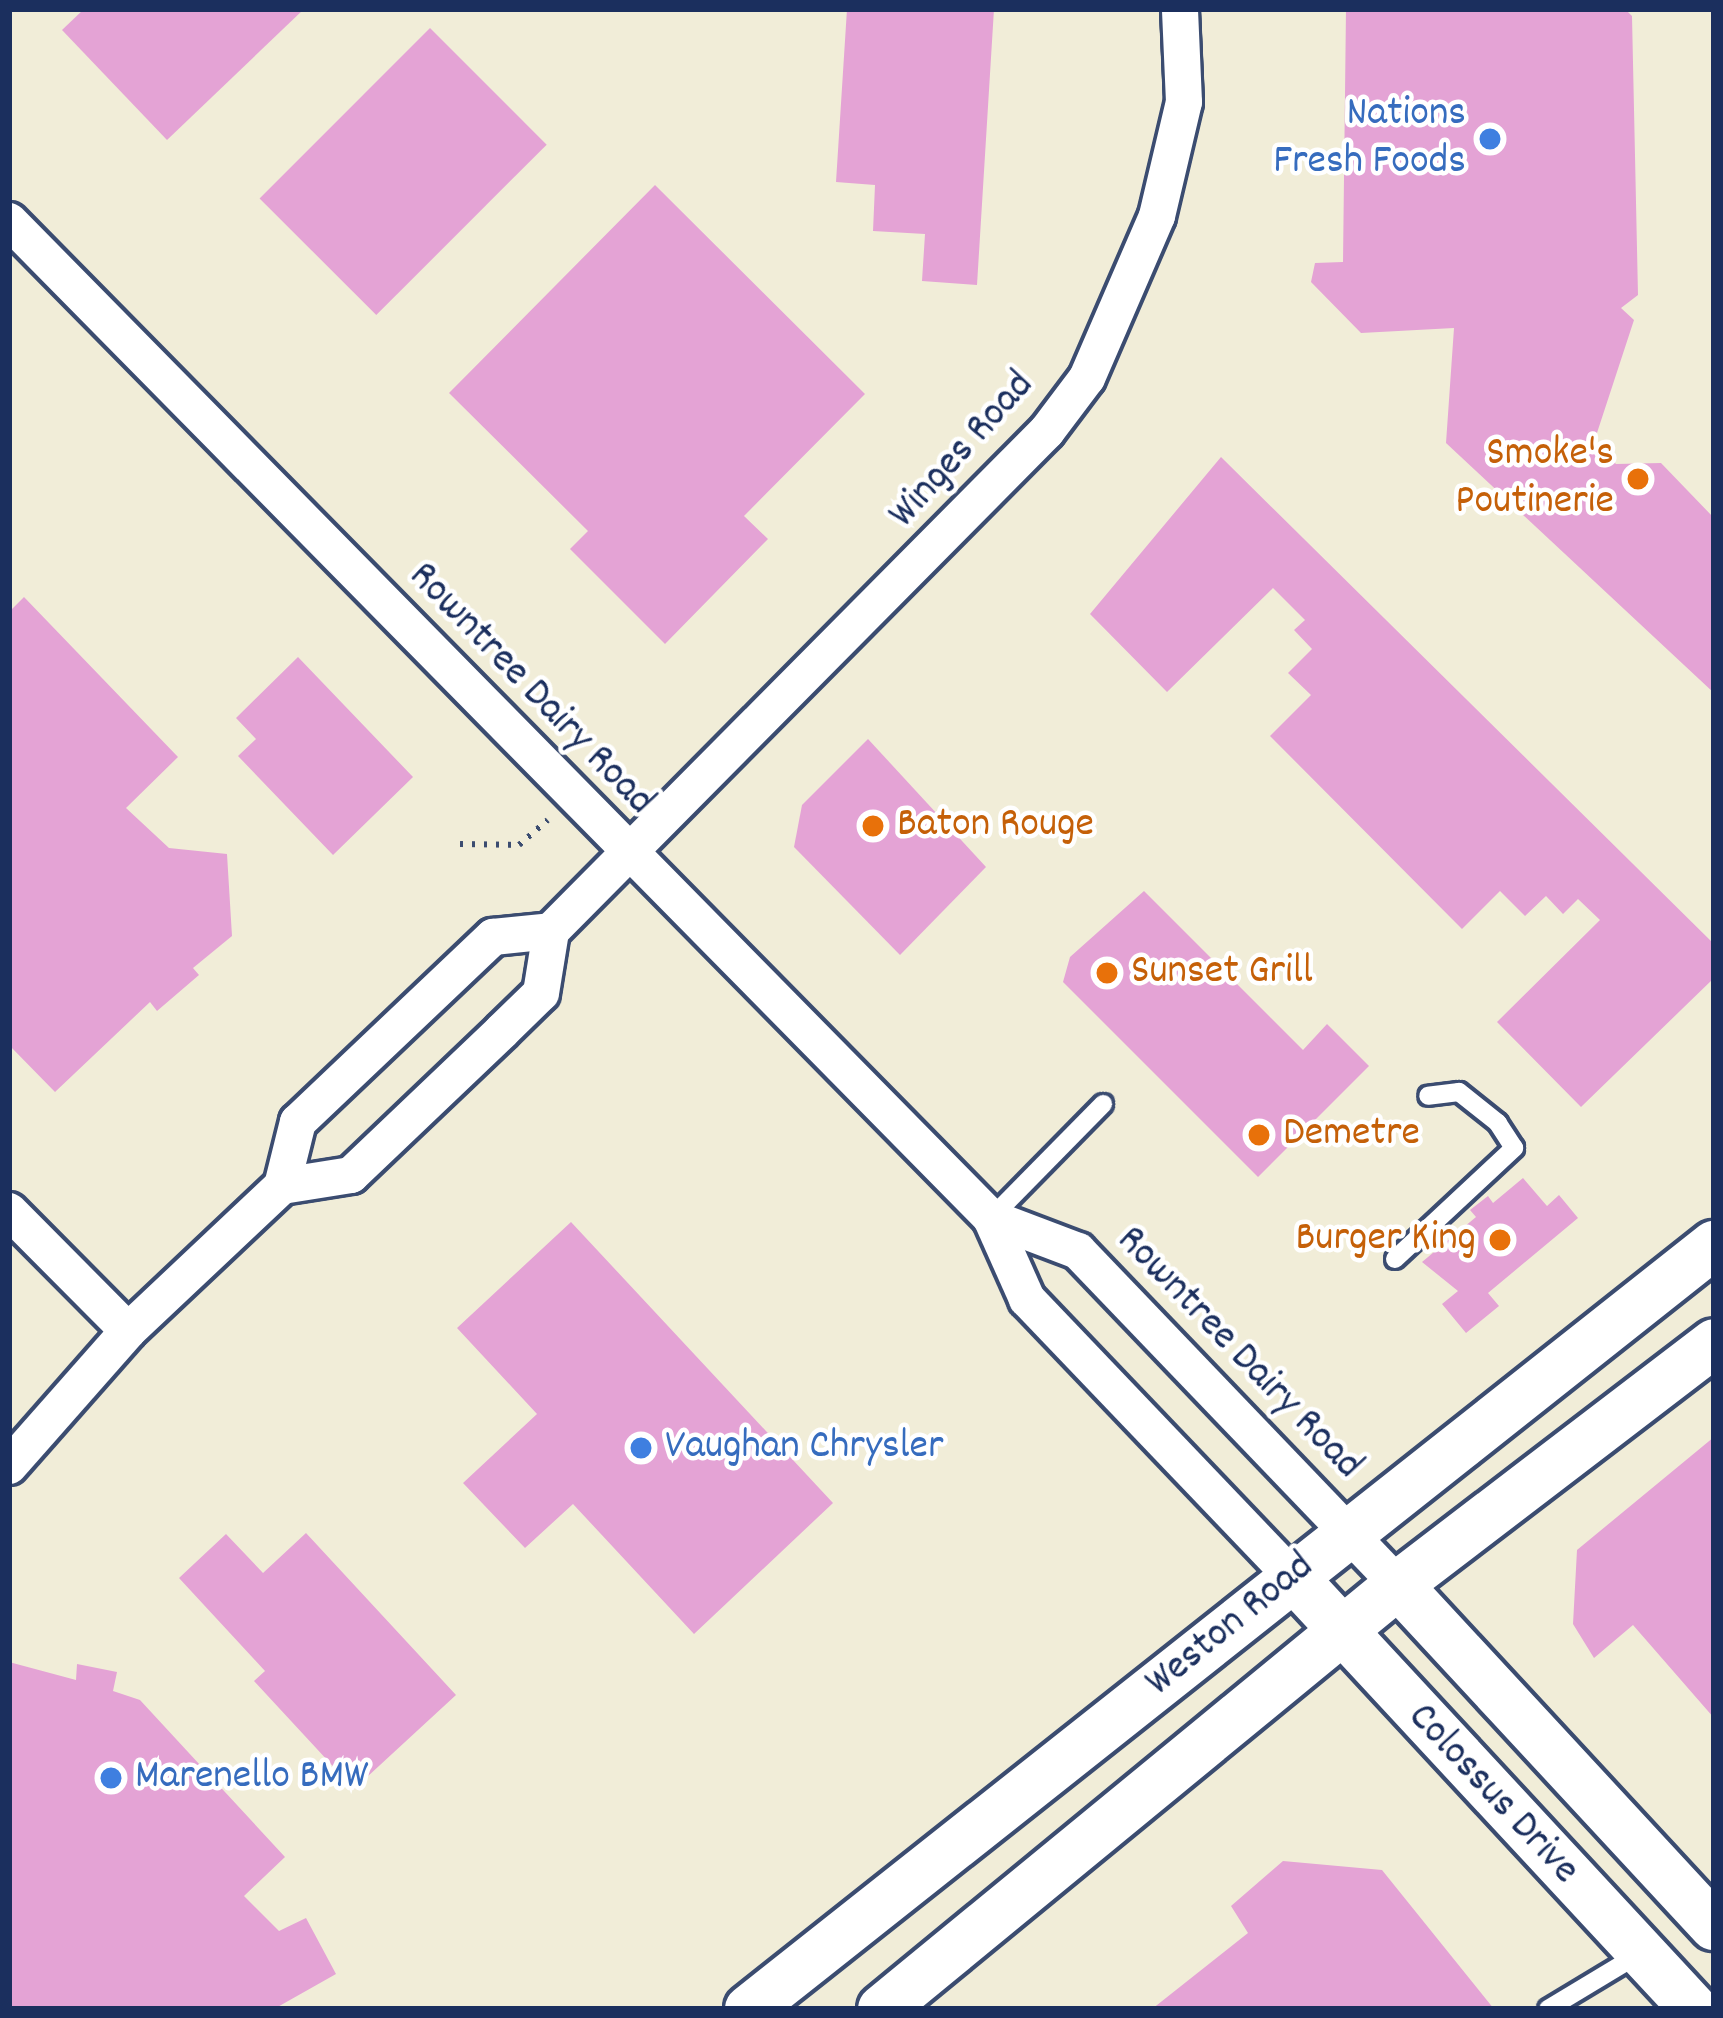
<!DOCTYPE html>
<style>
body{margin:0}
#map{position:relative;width:1723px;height:2018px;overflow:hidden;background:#f1edd8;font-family:Dekko,sans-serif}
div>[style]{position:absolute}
.building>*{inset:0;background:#e4a3d5;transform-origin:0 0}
.path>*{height:6px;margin-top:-3px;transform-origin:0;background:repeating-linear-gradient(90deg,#3b4c70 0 3px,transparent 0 12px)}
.roads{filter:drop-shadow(3px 0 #3b4c70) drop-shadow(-3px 0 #3b4c70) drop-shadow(0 3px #3b4c70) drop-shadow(0 -3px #3b4c70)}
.lane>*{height:18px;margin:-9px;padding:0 9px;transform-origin:9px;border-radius:9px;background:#fff}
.street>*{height:36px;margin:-18px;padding:0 18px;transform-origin:18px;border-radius:18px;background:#fff}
.secondary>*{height:48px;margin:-24px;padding:0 24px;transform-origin:24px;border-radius:24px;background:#fff}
.dots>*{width:33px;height:33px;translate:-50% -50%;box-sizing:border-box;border:6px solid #fff;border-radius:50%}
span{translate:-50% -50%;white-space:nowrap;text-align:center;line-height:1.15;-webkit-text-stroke:9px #fff;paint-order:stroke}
.shop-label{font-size:42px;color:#366cbe}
.right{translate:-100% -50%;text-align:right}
.left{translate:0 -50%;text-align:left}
.street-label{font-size:42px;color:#1b2f5e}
.food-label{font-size:42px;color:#c56008}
.frame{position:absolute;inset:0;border:12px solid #1b2f5e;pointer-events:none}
</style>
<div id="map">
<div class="building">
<div style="clip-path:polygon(84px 9px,304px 9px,167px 140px,62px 30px)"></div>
<div style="clip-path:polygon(847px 9px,994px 9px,977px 285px,922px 281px,925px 234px,873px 231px,875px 185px,836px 182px)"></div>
<div style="clip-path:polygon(1346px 9px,1625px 9px,1632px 16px,1638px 295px,1621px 308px,1634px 320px,1594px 442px,1616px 464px,1661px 463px,1714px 518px,1714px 693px,1446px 443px,1454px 328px,1361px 333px,1311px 282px,1315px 263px,1343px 262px)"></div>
<div style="left:430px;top:28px;width:165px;height:241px;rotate:45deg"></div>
<div style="clip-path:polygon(655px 185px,865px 394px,744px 516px,768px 539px,665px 644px,570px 549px,588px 531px,449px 393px)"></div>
<div style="clip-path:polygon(1221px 457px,1714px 944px,1714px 978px,1581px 1107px,1497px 1022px,1600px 920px,1578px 899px,1563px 914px,1546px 896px,1525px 916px,1500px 891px,1462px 929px,1270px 736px,1311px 695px,1288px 673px,1312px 649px,1294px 630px,1305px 620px,1273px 588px,1167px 692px,1090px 614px)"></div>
<div style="clip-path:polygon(24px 597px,178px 757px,126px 808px,169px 848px,227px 854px,232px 936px,193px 968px,199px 975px,157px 1011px,150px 1002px,55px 1092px,9px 1045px,9px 612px)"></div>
<div style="clip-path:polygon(298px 657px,413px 777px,333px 855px,238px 756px,256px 739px,236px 718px)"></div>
<div style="clip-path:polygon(868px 739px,986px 867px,900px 955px,794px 847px,802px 805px)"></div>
<div style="clip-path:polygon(1144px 891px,1303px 1050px,1327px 1024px,1369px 1066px,1258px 1177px,1063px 982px,1070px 957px)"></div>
<div style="clip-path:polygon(1523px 1178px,1547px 1206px,1559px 1195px,1578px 1218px,1488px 1293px,1499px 1306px,1466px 1333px,1442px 1304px,1458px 1291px,1422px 1262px,1476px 1217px,1470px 1210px,1488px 1196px,1493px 1203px)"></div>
<div style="clip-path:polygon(571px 1222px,833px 1503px,694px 1634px,573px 1504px,525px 1548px,463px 1483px,537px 1414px,457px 1328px)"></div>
<div style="clip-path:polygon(1714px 1437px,1714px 1718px,1633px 1625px,1594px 1658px,1573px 1624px,1577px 1550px)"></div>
<div style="clip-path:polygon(306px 1533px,456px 1695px,354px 1789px,254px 1681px,265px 1671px,179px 1578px,226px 1534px,263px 1573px)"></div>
<div style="clip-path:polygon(9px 1662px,76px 1680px,77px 1664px,117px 1672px,113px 1691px,140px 1700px,285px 1857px,244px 1896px,279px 1931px,306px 1918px,336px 1974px,274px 2009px,9px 2009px)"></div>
<div style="clip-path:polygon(1283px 1861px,1382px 1870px,1494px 2009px,1152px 2009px,1248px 1933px,1231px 1906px)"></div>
</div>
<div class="path">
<div style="left:460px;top:844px;width:59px;rotate:1deg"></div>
<div style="left:519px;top:845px;width:38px;rotate:-41deg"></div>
</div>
<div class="roads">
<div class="lane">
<div style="left:991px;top:1218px;width:160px;rotate:-45.5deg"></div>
<div style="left:1395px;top:1259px;width:163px;rotate:-43deg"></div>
<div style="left:1514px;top:1148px;width:30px;rotate:-123deg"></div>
<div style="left:1498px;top:1123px;width:50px;rotate:-141.5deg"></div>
<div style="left:1459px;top:1092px;width:31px;rotate:173deg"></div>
<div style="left:1548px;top:2009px;width:106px;rotate:-31.1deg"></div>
</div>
<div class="street">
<div style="left:9px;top:221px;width:1399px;rotate:45.43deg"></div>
<div style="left:991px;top:1218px;width:89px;rotate:66deg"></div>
<div style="left:1027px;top:1299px;width:386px;rotate:46.3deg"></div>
<div style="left:282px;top:1186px;width:66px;rotate:-76deg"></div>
<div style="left:298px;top:1122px;width:269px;rotate:-43.5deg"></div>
<div style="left:493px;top:937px;width:58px;rotate:-5.9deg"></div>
<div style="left:551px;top:931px;width:704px;rotate:-45.23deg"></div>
<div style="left:1047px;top:431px;width:66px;rotate:-53deg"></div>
<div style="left:1087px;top:378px;width:176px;rotate:-66.6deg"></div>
<div style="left:1157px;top:216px;width:117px;rotate:-76.7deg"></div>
<div style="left:1184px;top:102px;width:93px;rotate:-92.5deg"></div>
<div style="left:9px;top:1211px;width:169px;rotate:45.2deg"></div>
<div style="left:991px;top:1218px;width:93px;rotate:20.8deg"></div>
<div style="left:1078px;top:1251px;width:463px;rotate:46.2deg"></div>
<div style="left:9px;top:1466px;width:180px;rotate:-48.6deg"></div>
<div style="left:128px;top:1331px;width:212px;rotate:-43.3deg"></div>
<div style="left:282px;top:1186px;width:70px;rotate:-9.1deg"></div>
<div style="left:351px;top:1175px;width:209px;rotate:-43.6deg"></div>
<div style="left:502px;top:1031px;width:54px;rotate:-44.3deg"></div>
<div style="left:541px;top:993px;width:63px;rotate:-80.8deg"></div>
</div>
<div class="secondary">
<div style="left:1294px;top:1578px;width:588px;rotate:47.14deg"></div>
<div style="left:1398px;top:1585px;width:465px;rotate:47.2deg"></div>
<div style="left:749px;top:2009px;width:1231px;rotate:-38.37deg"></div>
<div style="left:882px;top:2009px;width:668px;rotate:-39.41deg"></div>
<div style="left:1398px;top:1585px;width:398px;rotate:-37.4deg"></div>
</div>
</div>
<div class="dots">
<div style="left:1490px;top:139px;background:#3f7fe0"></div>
<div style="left:1638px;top:479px;background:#e8710a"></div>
<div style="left:873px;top:826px;background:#e8710a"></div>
<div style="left:1107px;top:973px;background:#e8710a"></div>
<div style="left:1259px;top:1135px;background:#e8710a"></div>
<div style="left:1500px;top:1240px;background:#e8710a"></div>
<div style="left:641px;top:1448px;background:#3f7fe0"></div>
<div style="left:111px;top:1778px;background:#3f7fe0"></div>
</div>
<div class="shop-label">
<span class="right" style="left:1466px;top:139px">Nations<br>Fresh Foods</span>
<span class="left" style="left:665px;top:1448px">Vaughan Chrysler</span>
<span class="left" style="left:135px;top:1778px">Marenello BMW</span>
</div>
<div class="street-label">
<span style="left:963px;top:451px;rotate:-48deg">Winges Road</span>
<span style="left:530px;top:690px;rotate:46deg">Rowntree Dairy Road</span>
<span style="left:1238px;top:1354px;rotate:46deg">Rowntree Dairy Road</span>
<span style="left:1231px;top:1626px;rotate:-39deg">Weston Road</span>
<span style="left:1492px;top:1795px;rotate:47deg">Colossus Drive</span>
</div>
<div class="food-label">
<span class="right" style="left:1614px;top:479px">Smoke's<br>Poutinerie</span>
<span class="left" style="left:897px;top:826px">Baton Rouge</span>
<span class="left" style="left:1131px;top:973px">Sunset Grill</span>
<span class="left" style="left:1283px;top:1135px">Demetre</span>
<span class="right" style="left:1476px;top:1240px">Burger King</span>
</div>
<div class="frame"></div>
</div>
